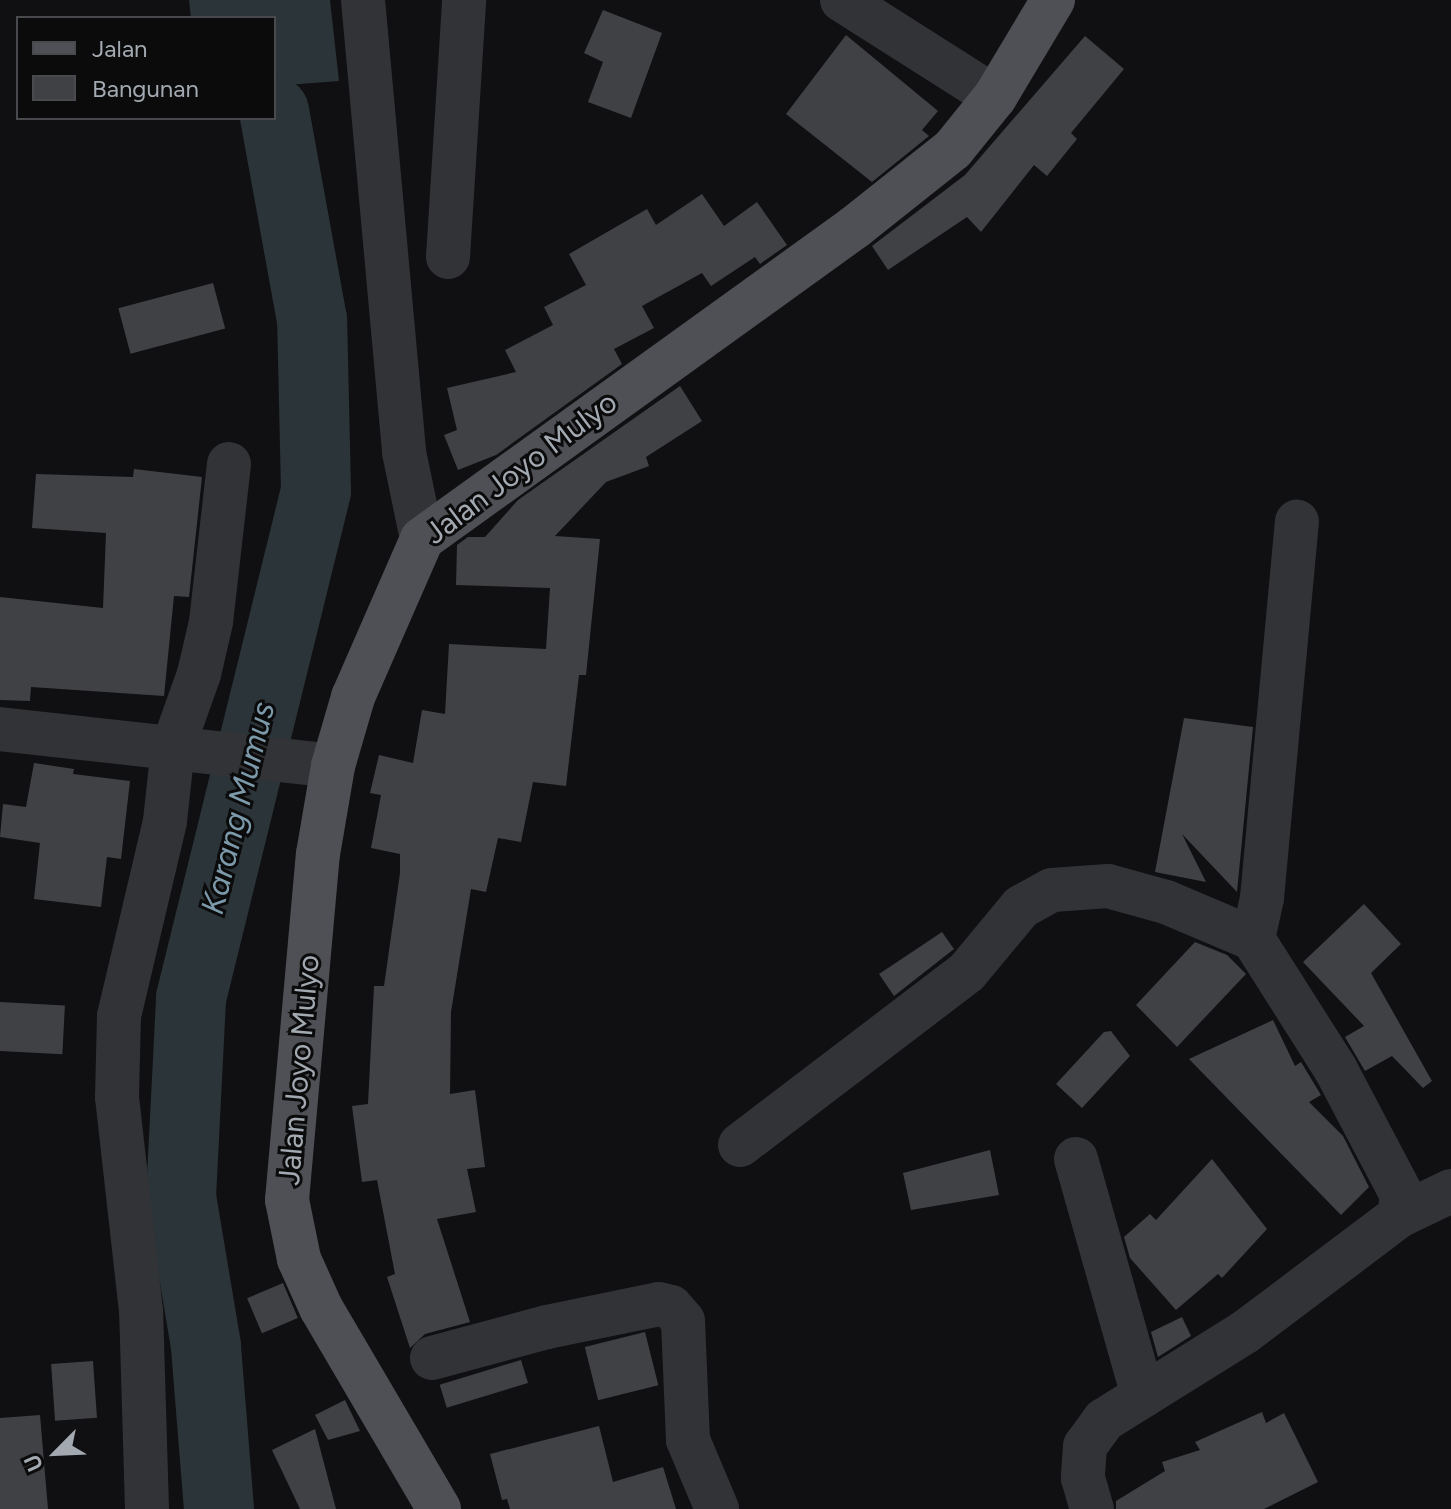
<!DOCTYPE html>
<style>
body{margin:0}
#map{position:relative;width:1451px;height:1509px;overflow:hidden;background:#101012;font-family:Figtree,sans-serif}
div>[style]{position:absolute}
.water>*{inset:0;background:#2b3439}
.river>*{height:70px;margin:-35px;padding:0 35px;transform-origin:35px;border-radius:35px;background:#2b3439}
.building>*{inset:0;background:#3f4144;transform-origin:0 0}
.minor>*{height:44px;margin:-22px;padding:0 22px;transform-origin:22px;border-radius:22px;background:#323336}
.major>*{height:44px;margin:-22px;padding:0 22px;transform-origin:22px;border-radius:22px;background:#4e5055}
span{translate:-50% -50%;white-space:nowrap;text-align:center;line-height:1.15;-webkit-text-stroke:6px #0b0b0c;paint-order:stroke}
.street-label{font-size:30px;color:#a3a9b1}
.water-label{font-size:32px;color:#7c9aaa;font-style:italic}
.legend{position:absolute;left:16px;top:16px;width:260px;height:104px;box-sizing:border-box;background:#0b0b0c;border:2px solid #484a4e;margin:0;padding:10px 14px;list-style:none;font-size:24px;color:#a3a9b1}
.legend li{display:flex;align-items:center;gap:16px;height:40px}
.legend b{width:40px;border:2px solid #484a4e}
.north{position:absolute;left:16px;top:1413px;width:80px;height:80px;-webkit-text-stroke:6px #0b0b0c;paint-order:stroke;rotate:246deg;font-size:22px;font-weight:700;line-height:32px;text-align:center;color:#a3a9b1}
.north::after{content:'';display:block;margin:auto;width:28px;height:36px;background:#a3a9b1;clip-path:polygon(50% 0,100% 100%,50% 72%,0 100%)}
</style>
<div id="map">
<div class="water">
<div style="clip-path:polygon(189px 0,330px 0,339px 81px,274px 86px,274px 18px,191px 18px)"></div>
</div>
<div class="river">
<div style="left:219px;top:1509px;width:164px;rotate:-94.6deg"></div>
<div style="left:206px;top:1346px;width:151px;rotate:-99.5deg"></div>
<div style="left:181px;top:1197px;width:199px;rotate:-87.1deg"></div>
<div style="left:191px;top:998px;width:522px;rotate:-76.15deg"></div>
<div style="left:316px;top:491px;width:171px;rotate:-91.3deg"></div>
<div style="left:312px;top:320px;width:212px;rotate:-100.3deg"></div>
</div>
<div class="building">
<div style="clip-path:polygon(603px 10px,662px 33px,631px 118px,588px 102px,603px 62px,584px 53px)"></div>
<div style="clip-path:polygon(846px 35px,938px 111px,922px 130px,929px 136px,872px 182px,786px 114px)"></div>
<div style="clip-path:polygon(1085px 36px,1124px 69px,1071px 133px,1077px 139px,1047px 176px,1034px 165px,981px 232px,967px 217px,888px 270px,872px 246px,965px 175px)"></div>
<div style="clip-path:polygon(702px 194px,724px 226px,757px 202px,787px 245px,760px 264px,755px 257px,711px 286px,702px 273px,642px 306px,654px 328px,614px 349px,622px 364px,496px 455px,458px 470px,444px 435px,457px 430px,447px 388px,516px 372px,505px 350px,553px 325px,544px 307px,586px 285px,569px 254px,647px 209px,656px 225px)"></div>
<div style="left:213px;top:283px;width:47px;height:98px;rotate:75deg"></div>
<div style="clip-path:polygon(680px 386px,702px 421px,646px 457px,649px 466px,606px 482px,555px 536px,600px 539px,586px 675px,579px 675px,566px 786px,533px 782px,521px 842px,498px 838px,486px 892px,471px 889px,451px 1012px,450px 1094px,475px 1090px,485px 1167px,467px 1169px,476px 1212px,437px 1219px,470px 1322px,425px 1334px,410px 1348px,387px 1277px,395px 1274px,377px 1180px,362px 1182px,352px 1106px,368px 1104px,374px 986px,384px 986px,400px 873px,400px 854px,371px 848px,381px 795px,370px 793px,379px 755px,413px 763px,422px 710px,445px 714px,449px 644px,546px 649px,550px 588px,456px 585px,457px 545px,468px 537px,485px 537px,518px 500px)"></div>
<div style="clip-path:polygon(134px 469px,202px 477px,189px 597px,174px 596px,164px 696px,31px 687px,30px 701px,0 700px,0 597px,103px 608px,106px 533px,32px 528px,36px 474px,133px 477px)"></div>
<div style="clip-path:polygon(1184px 718px,1253px 727px,1237px 892px,1182px 834px,1206px 882px,1155px 872px)"></div>
<div style="clip-path:polygon(34px 763px,74px 769px,73px 774px,130px 781px,121px 859px,107px 857px,101px 907px,34px 899px,40px 843px,0 837px,3px 804px,26px 807px)"></div>
<div style="clip-path:polygon(1364px 904px,1401px 944px,1371px 973px,1432px 1081px,1423px 1088px,1392px 1056px,1365px 1071px,1345px 1037px,1364px 1026px,1303px 962px)"></div>
<div style="clip-path:polygon(942px 932px,954px 949px,894px 996px,879px 974px)"></div>
<div style="clip-path:polygon(1195px 942px,1227px 955px,1246px 974px,1177px 1047px,1136px 1005px)"></div>
<div style="left:0;top:1002px;width:65px;height:49px;rotate:3deg"></div>
<div style="clip-path:polygon(1273px 1020px,1295px 1066px,1301px 1062px,1321px 1095px,1309px 1102px,1343px 1136px,1369px 1187px,1341px 1215px,1189px 1059px)"></div>
<div style="clip-path:polygon(1111px 1031px,1130px 1056px,1082px 1108px,1056px 1084px,1104px 1032px)"></div>
<div style="clip-path:polygon(990px 1150px,999px 1195px,911px 1210px,903px 1173px)"></div>
<div style="clip-path:polygon(1212px 1159px,1267px 1229px,1222px 1278px,1218px 1274px,1176px 1310px,1130px 1258px,1124px 1237px,1150px 1214px,1156px 1220px)"></div>
<div style="left:283px;top:1283px;width:38px;height:39px;rotate:67deg"></div>
<div style="clip-path:polygon(1182px 1317px,1191px 1336px,1158px 1357px,1151px 1332px)"></div>
<div style="left:645px;top:1332px;width:55px;height:62px;rotate:76deg"></div>
<div style="left:521px;top:1360px;width:24px;height:85px;rotate:73deg"></div>
<div style="left:93px;top:1361px;width:57px;height:42px;rotate:86deg"></div>
<div style="clip-path:polygon(345px 1400px,360px 1431px,328px 1440px,315px 1415px)"></div>
<div style="clip-path:polygon(1262px 1412px,1266px 1423px,1284px 1413px,1318px 1482px,1264px 1509px,1116px 1509px,1116px 1501px,1165px 1471px,1162px 1462px,1200px 1450px,1195px 1442px)"></div>
<div style="clip-path:polygon(40px 1415px,48px 1509px,0 1509px,0 1418px)"></div>
<div style="clip-path:polygon(599px 1426px,613px 1482px,663px 1467px,676px 1509px,510px 1509px,507px 1499px,502px 1500px,490px 1454px)"></div>
<div style="clip-path:polygon(315px 1429px,336px 1509px,300px 1509px,272px 1450px)"></div>
</div>
<div class="minor">
<div style="left:363px;top:0;width:454px;rotate:84.8deg"></div>
<div style="left:404px;top:452px;width:89px;rotate:78.3deg"></div>
<div style="left:842px;top:0;width:181px;rotate:32.4deg"></div>
<div style="left:448px;top:257px;width:257px;rotate:-86.4deg"></div>
<div style="left:0;top:729px;width:335px;rotate:6.3deg"></div>
<div style="left:1253px;top:939px;width:42px;rotate:-77.6deg"></div>
<div style="left:1262px;top:898px;width:378px;rotate:-84.7deg"></div>
<div style="left:740px;top:1145px;width:285px;rotate:-37.3deg"></div>
<div style="left:967px;top:972px;width:85px;rotate:-50.3deg"></div>
<div style="left:1021px;top:907px;width:35px;rotate:-29deg"></div>
<div style="left:1052px;top:890px;width:56px;rotate:-4.1deg"></div>
<div style="left:1108px;top:886px;width:60px;rotate:15.4deg"></div>
<div style="left:1166px;top:902px;width:95px;rotate:23deg"></div>
<div style="left:1253px;top:939px;width:155px;rotate:57.6deg"></div>
<div style="left:1336px;top:1070px;width:141px;rotate:62.2deg"></div>
<div style="left:1402px;top:1195px;width:21px;rotate:98deg"></div>
<div style="left:1399px;top:1216px;width:193px;rotate:143deg"></div>
<div style="left:1245px;top:1332px;width:166px;rotate:148deg"></div>
<div style="left:1104px;top:1420px;width:32px;rotate:126deg"></div>
<div style="left:1085px;top:1446px;width:32px;rotate:94deg"></div>
<div style="left:1083px;top:1478px;width:32px;rotate:74deg"></div>
<div style="left:1076px;top:1159px;width:246px;rotate:74.2deg"></div>
<div style="left:1399px;top:1216px;width:58px;rotate:-25.7deg"></div>
<div style="left:432px;top:1358px;width:119px;rotate:-15.1deg"></div>
<div style="left:547px;top:1327px;width:114px;rotate:-11.6deg"></div>
<div style="left:659px;top:1304px;width:12px;rotate:14deg"></div>
<div style="left:671px;top:1307px;width:18px;rotate:49deg"></div>
<div style="left:683px;top:1321px;width:119px;rotate:87.6deg"></div>
<div style="left:688px;top:1440px;width:75px;rotate:67.2deg"></div>
<div style="left:147px;top:1509px;width:198px;rotate:-91.7deg"></div>
<div style="left:141px;top:1311px;width:215px;rotate:-96.4deg"></div>
<div style="left:117px;top:1097px;width:81px;rotate:-88.6deg"></div>
<div style="left:119px;top:1016px;width:200px;rotate:-76.7deg"></div>
<div style="left:165px;top:821px;width:74px;rotate:-83.8deg"></div>
<div style="left:173px;top:747px;width:77px;rotate:-70.4deg"></div>
<div style="left:199px;top:674px;width:53px;rotate:-77deg"></div>
<div style="left:211px;top:622px;width:159px;rotate:-83.5deg"></div>
</div>
<div class="major">
<div style="left:439px;top:1509px;width:233px;rotate:-120.4deg"></div>
<div style="left:321px;top:1308px;width:54px;rotate:-114.2deg"></div>
<div style="left:299px;top:1259px;width:60px;rotate:-101.5deg"></div>
<div style="left:287px;top:1200px;width:347px;rotate:-84.9deg"></div>
<div style="left:318px;top:854px;width:89px;rotate:-80.3deg"></div>
<div style="left:333px;top:766px;width:72px;rotate:-73.8deg"></div>
<div style="left:353px;top:697px;width:172px;rotate:-66.4deg"></div>
<div style="left:422px;top:539px;width:534px;rotate:-35.77deg"></div>
<div style="left:855px;top:227px;width:125px;rotate:-38.5deg"></div>
<div style="left:953px;top:149px;width:67px;rotate:-51.1deg"></div>
<div style="left:995px;top:97px;width:113px;rotate:-59.1deg"></div>
</div>
<div class="street-label">
<span style="left:521px;top:468px;rotate:-37deg">Jalan Joyo Mulyo</span>
<span style="left:299px;top:1070px;rotate:-85deg">Jalan Joyo Mulyo</span>
</div>
<div class="water-label">
<span style="left:238px;top:808px;rotate:-76deg">Karang Mumus</span>
</div>
<ul class="legend">
<li><b style="height:10px;background:#4e5055"></b>Jalan</li>
<li><b style="height:22px;background:#3f4144"></b>Bangunan</li>
</ul>
<div class="north">U</div>
</div>
